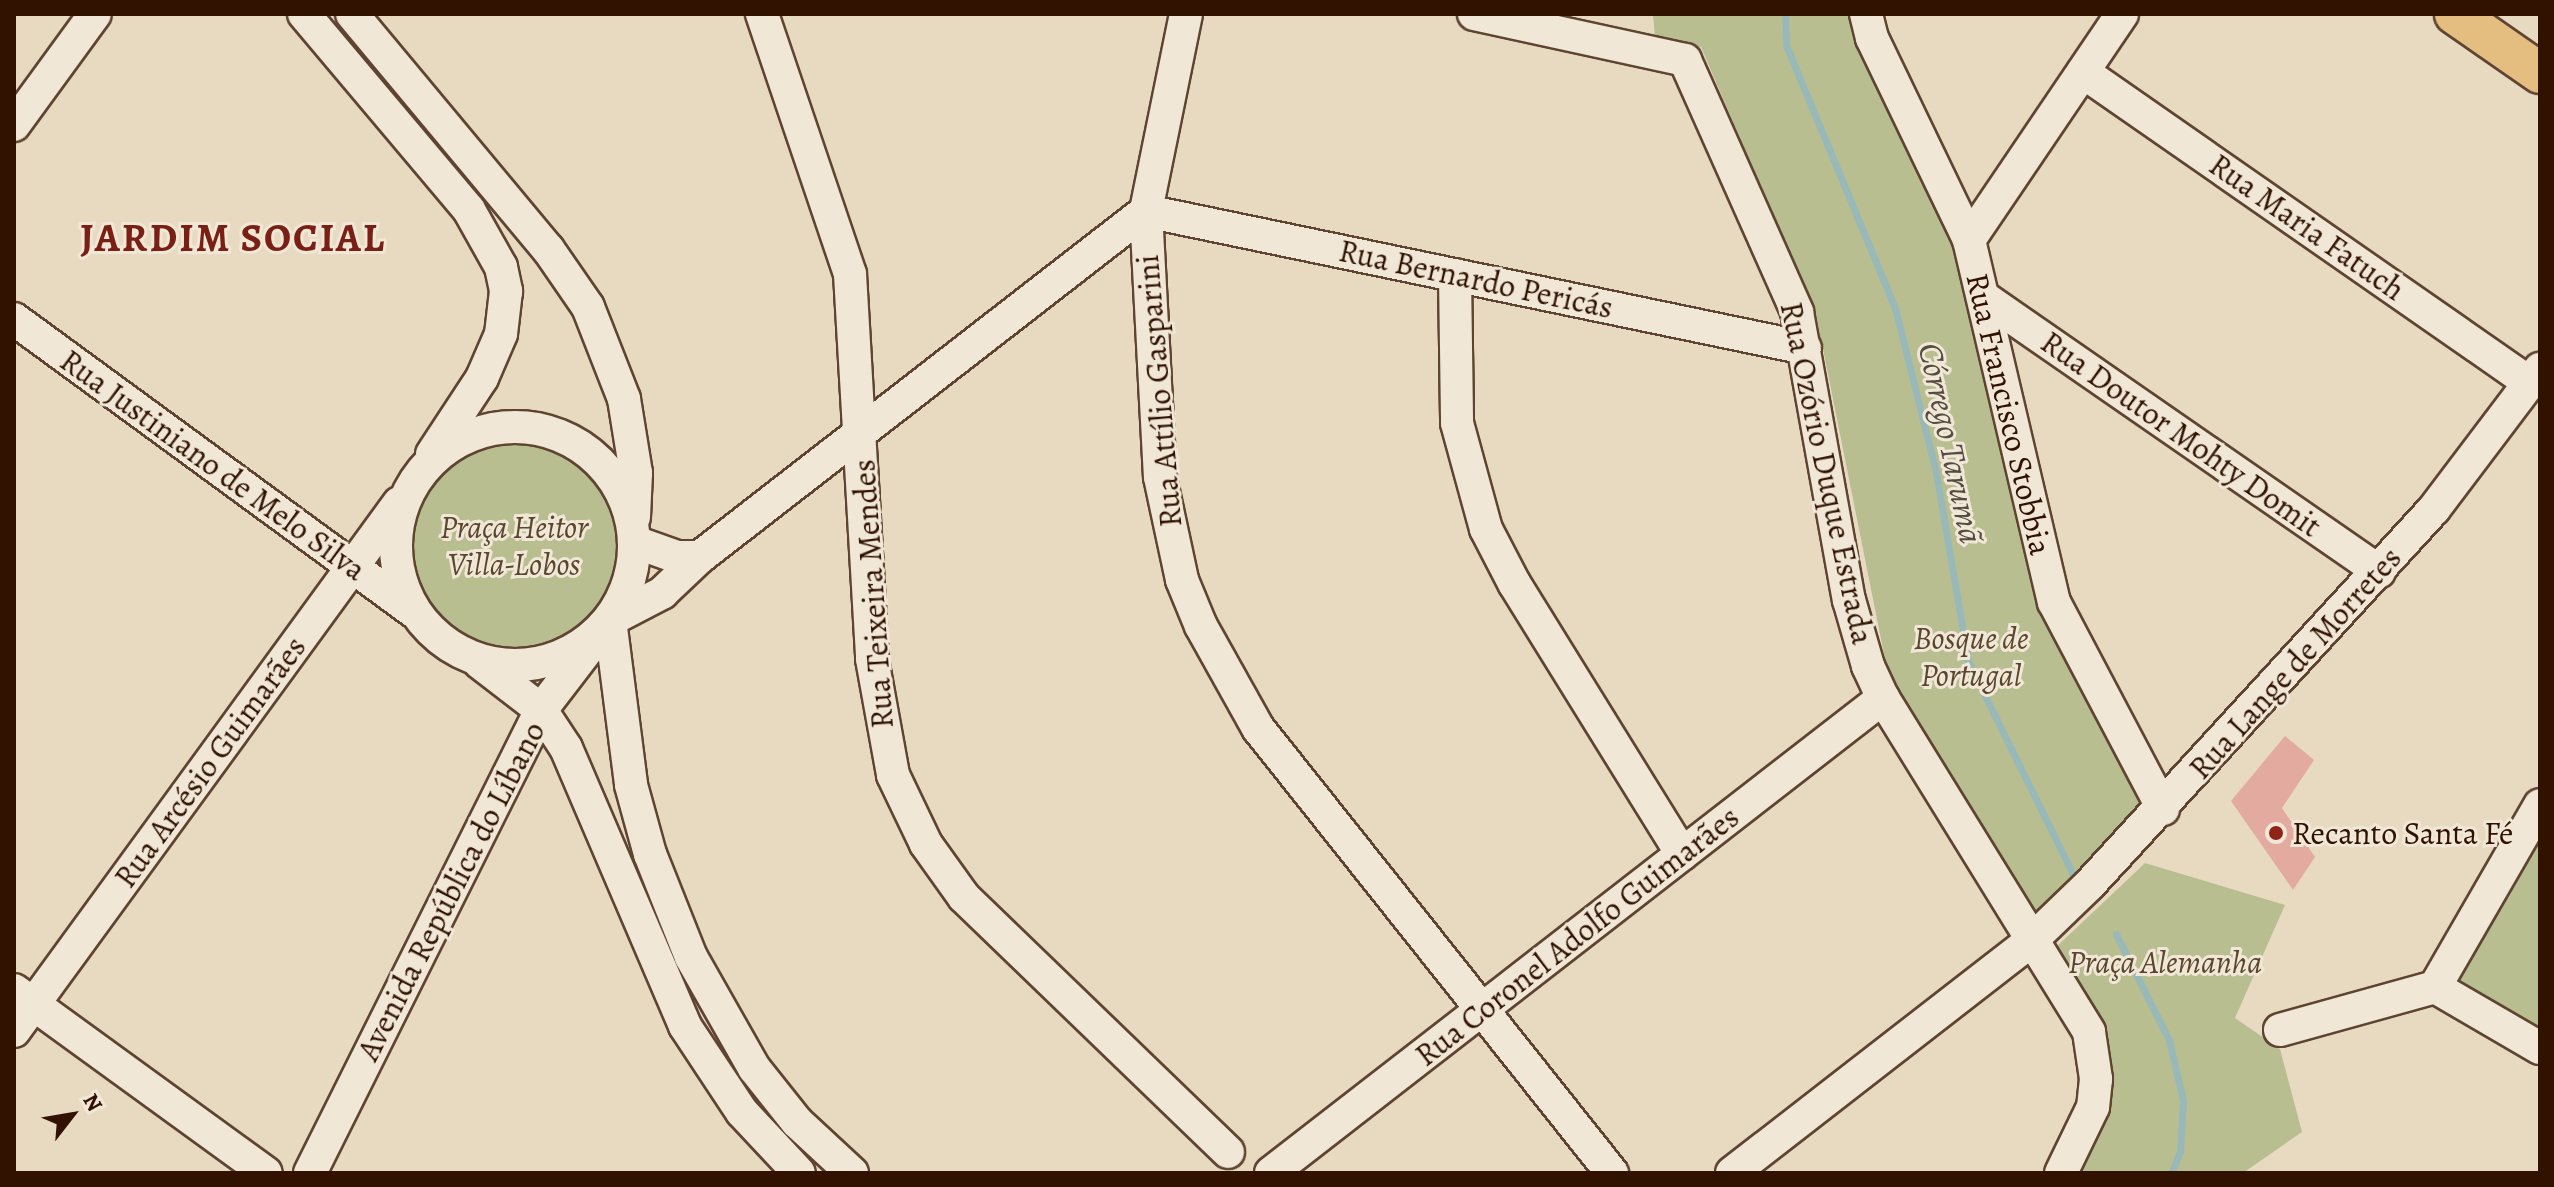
<!DOCTYPE html>
<meta charset="utf-8">
<style>
body{margin:0}
#map{position:relative;width:2554px;height:1187px;overflow:hidden;background:#e8dac1;font-family:Alegreya,serif}
div>[style]{position:absolute}
.green>*{inset:0;background:#b9be91}
.round{border-radius:50%}
.stream>*{height:7px;margin:-3.5px;padding:0 3.5px;transform-origin:3.5px;border-radius:3.5px;background:#99b9b9}
.building>*{inset:0;background:#e3ab9f}
.roads{filter:drop-shadow(2px 0 #5f4431) drop-shadow(-2px 0 #5f4431) drop-shadow(0 2px #5f4431) drop-shadow(0 -2px #5f4431)}
.minor>*{height:32px;margin:-16px;padding:0 16px;transform-origin:16px;border-radius:16px;background:#f0e7d7}
.minor>.ring{margin:-16px;padding:0;box-sizing:content-box;background:none;border:32px solid #f0e7d7;border-radius:50%}
.major>*{height:40px;margin:-20px;padding:0 20px;transform-origin:20px;border-radius:20px;background:#e4bd80}
.dots>*{width:22px;height:22px;translate:-50% -50%;box-sizing:border-box;border:4px solid #f0e7d7;border-radius:50%}
span{translate:-50% -50%;white-space:nowrap;text-align:center;line-height:1.15;-webkit-text-stroke:6px #f0e7d7;paint-order:stroke}
.street-label{font-size:32px;color:#311201}
.park-label{font-size:32px;color:#5a462c;font-style:italic}
.poi-label{font-size:32px;color:#311201}
.left{translate:0 -50%;text-align:left}
.water-label{font-size:34px;color:#554c41;font-style:italic}
.district-label{font-size:40px;color:#7a1f14;font-weight:700;letter-spacing:2px}
.frame{position:absolute;inset:0;border:16px solid #311201;pointer-events:none}
.north{position:absolute;left:32px;top:1075px;width:80px;height:80px;-webkit-text-stroke:6px #f0e7d7;paint-order:stroke;rotate:59deg;font-size:22px;font-weight:700;line-height:32px;text-align:center;color:#311201}
.north::after{content:'';display:block;margin:auto;width:28px;height:36px;background:#311201;clip-path:polygon(50% 0,100% 100%,50% 72%,0 100%)}
</style>
<div id="map">
<div class="green">
<div style="clip-path:polygon(1653px 14px,1853px 14px,1963px 253px,2048px 620px,2150px 809px,2030px 920px,1891px 689px,1823px 349px,1803px 286px,1701px 47px,1655px 38px)"></div>
<div class="round" style="left:406px;top:438px;width:216px;height:216px"></div>
<div style="clip-path:polygon(2540px 829px,2540px 1034px,2453px 983px)"></div>
<div style="clip-path:polygon(2145px 863px,2285px 905px,2235px 1018px,2280px 1049px,2302px 1132px,2243px 1173px,2078px 1173px,2101px 1128px,2107px 1090px,2052px 951px)"></div>
</div>
<div class="stream">
<div style="left:1785px;top:14px;width:31px;rotate:88deg"></div>
<div style="left:1786px;top:45px;width:285px;rotate:67.5deg"></div>
<div style="left:1895px;top:308px;width:170px;rotate:76deg"></div>
<div style="left:1936px;top:473px;width:191px;rotate:80.3deg"></div>
<div style="left:1968px;top:661px;width:242px;rotate:63.8deg"></div>
<div style="left:2116px;top:934px;width:119px;rotate:63.4deg"></div>
<div style="left:2169px;top:1040px;width:62px;rotate:76.9deg"></div>
<div style="left:2183px;top:1100px;width:52px;rotate:93.3deg"></div>
<div style="left:2180px;top:1152px;width:23px;rotate:113deg"></div>
</div>
<div class="building">
<div style="clip-path:polygon(2285px 736px,2314px 760px,2282px 808px,2315px 857px,2293px 890px,2231px 801px)"></div>
</div>
<div class="roads">
<div class="minor">
<div style="left:304px;top:14px;width:256px;rotate:49.9deg"></div>
<div style="left:469px;top:210px;width:65px;rotate:60.7deg"></div>
<div style="left:501px;top:267px;width:25px;rotate:78deg"></div>
<div style="left:506px;top:291px;width:43px;rotate:96.6deg"></div>
<div style="left:501px;top:334px;width:48px;rotate:113.4deg"></div>
<div style="left:482px;top:378px;width:91px;rotate:123.3deg"></div>
<div style="left:352px;top:14px;width:306px;rotate:50.2deg"></div>
<div style="left:548px;top:249px;width:70px;rotate:55.4deg"></div>
<div style="left:588px;top:307px;width:99px;rotate:68.6deg"></div>
<div style="left:624px;top:399px;width:75px;rotate:80.8deg"></div>
<div style="left:636px;top:473px;width:44px;rotate:92.6deg"></div>
<div style="left:762px;top:14px;width:274px;rotate:71.3deg"></div>
<div style="left:850px;top:274px;width:386px;rotate:86.7deg"></div>
<div style="left:872px;top:659px;width:118px;rotate:79.7deg"></div>
<div style="left:893px;top:775px;width:76px;rotate:64.4deg"></div>
<div style="left:926px;top:844px;width:65px;rotate:54.4deg"></div>
<div style="left:964px;top:897px;width:367px;rotate:44deg"></div>
<div style="left:1186px;top:14px;width:201px;rotate:101.5deg"></div>
<div style="left:1146px;top:211px;width:266px;rotate:87deg"></div>
<div style="left:1160px;top:477px;width:105px;rotate:77.9deg"></div>
<div style="left:1182px;top:580px;width:50px;rotate:67.6deg"></div>
<div style="left:1201px;top:626px;width:117px;rotate:60.8deg"></div>
<div style="left:1258px;top:728px;width:569px;rotate:51.5deg"></div>
<div style="left:1474px;top:14px;width:216px;rotate:12.3deg"></div>
<div style="left:1685px;top:60px;width:276px;rotate:66deg"></div>
<div style="left:1797px;top:312px;width:293px;rotate:79.8deg"></div>
<div style="left:1849px;top:600px;width:69px;rotate:73.9deg"></div>
<div style="left:1868px;top:666px;width:35px;rotate:65deg"></div>
<div style="left:1883px;top:698px;width:392px;rotate:58.3deg"></div>
<div style="left:2089px;top:1032px;width:48px;rotate:81.5deg"></div>
<div style="left:2096px;top:1079px;width:28px;rotate:96deg"></div>
<div style="left:2093px;top:1107px;width:73px;rotate:115.9deg"></div>
<div style="left:1866px;top:14px;width:25px;rotate:76deg"></div>
<div style="left:1872px;top:38px;width:224px;rotate:64.3deg"></div>
<div style="left:1969px;top:240px;width:372px;rotate:76.8deg"></div>
<div style="left:2054px;top:602px;width:234px;rotate:62.2deg"></div>
<div style="left:2083px;top:72px;width:545px;rotate:34.83deg"></div>
<div style="left:14px;top:125px;width:137px;rotate:-53.9deg"></div>
<div style="left:1969px;top:240px;width:273px;rotate:-55.9deg"></div>
<div style="left:1455px;top:275px;width:148px;rotate:89.2deg"></div>
<div style="left:1457px;top:423px;width:110px;rotate:74.7deg"></div>
<div style="left:1486px;top:529px;width:61px;rotate:62.6deg"></div>
<div style="left:1514px;top:583px;width:319px;rotate:58.2deg"></div>
<div style="left:1983px;top:297px;width:482px;rotate:34.7deg"></div>
<div style="left:14px;top:319px;width:494px;rotate:36.2deg"></div>
<div class="ring" style="left:396px;top:427px;width:206px;height:206px"></div>
<div style="left:635px;top:542px;width:45px;rotate:19.7deg"></div>
<div style="left:677px;top:557px;width:23px"></div>
<div style="left:610px;top:620px;width:166px;rotate:82.7deg"></div>
<div style="left:631px;top:785px;width:72px;rotate:74.6deg"></div>
<div style="left:650px;top:854px;width:111px;rotate:68.3deg"></div>
<div style="left:691px;top:957px;width:128px;rotate:60.4deg"></div>
<div style="left:754px;top:1068px;width:69px;rotate:51.5deg"></div>
<div style="left:797px;top:1122px;width:75px;rotate:42.8deg"></div>
<div style="left:479px;top:662px;width:78px;rotate:37.7deg"></div>
<div style="left:541px;top:710px;width:45px;rotate:56.7deg"></div>
<div style="left:566px;top:748px;width:302px;rotate:66.8deg"></div>
<div style="left:685px;top:1026px;width:103px;rotate:56.5deg"></div>
<div style="left:742px;top:1112px;width:83px;rotate:46.9deg"></div>
<div style="left:2435px;top:987px;width:210px;rotate:-60deg"></div>
<div style="left:14px;top:990px;width:311px;rotate:36deg"></div>
<div style="left:2280px;top:1030px;width:161px;rotate:-15.5deg"></div>
<div style="left:2435px;top:987px;width:121px;rotate:30.2deg"></div>
<div style="left:14px;top:1031px;width:653px;rotate:-53.9deg"></div>
<div style="left:310px;top:1173px;width:517px;rotate:-63.48deg"></div>
<div style="left:541px;top:710px;width:113px;rotate:-52.5deg"></div>
<div style="left:610px;top:620px;width:59px;rotate:-27.4deg"></div>
<div style="left:662px;top:593px;width:52px;rotate:-43.5deg"></div>
<div style="left:700px;top:557px;width:564px;rotate:-37.8deg"></div>
<div style="left:1146px;top:211px;width:673px;rotate:11.74deg"></div>
<div style="left:1271px;top:1173px;width:775px;rotate:-37.82deg"></div>
<div style="left:1732px;top:1173px;width:380px;rotate:-37.8deg"></div>
<div style="left:2032px;top:940px;width:79px;rotate:-44deg"></div>
<div style="left:2089px;top:885px;width:510px;rotate:-47.46deg"></div>
<div style="left:2434px;top:509px;width:176px;rotate:-52.9deg"></div>
</div>
<div class="major">
<div style="left:2455px;top:14px;width:103px;rotate:34.8deg"></div>
</div>
</div>
<div class="dots">
<div style="left:2276px;top:833px;background:#8f2418"></div>
</div>
<div class="street-label">
<span style="left:2307px;top:227px;rotate:35deg">Rua Maria Fatuch</span>
<span style="left:1476px;top:279px;rotate:12deg">Rua Bernardo Pericás</span>
<span style="left:1159px;top:391px;rotate:-95deg">Rua Attílio Gasparini</span>
<span style="left:2009px;top:414px;rotate:77deg">Rua Francisco Stobbia</span>
<span style="left:2181px;top:434px;rotate:35deg">Rua Doutor Mohty Domit</span>
<span style="left:213px;top:465px;rotate:36deg">Rua Justiniano de Melo Silva</span>
<span style="left:1827px;top:473px;rotate:78deg">Rua Ozório Duque Estrada</span>
<span style="left:873px;top:594px;rotate:-94deg">Rua Teixeira Mendes</span>
<span style="left:2295px;top:663px;rotate:-48deg">Rua Lange de Morretes</span>
<span style="left:210px;top:762px;rotate:-54deg">Rua Arcésio Guimarães</span>
<span style="left:451px;top:891px;rotate:-63deg">Avenida República do Líbano</span>
<span style="left:1577px;top:936px;rotate:-38deg">Rua Coronel Adolfo Guimarães</span>
</div>
<div class="park-label">
<span style="left:514px;top:546px">Praça Heitor<br>Villa-Lobos</span>
<span style="left:1971px;top:657px">Bosque de<br>Portugal</span>
<span style="left:2165px;top:962px">Praça Alemanha</span>
</div>
<div class="poi-label">
<span class="left" style="left:2292px;top:833px">Recanto Santa Fé</span>
</div>
<div class="water-label">
<span style="left:1951px;top:443px;rotate:78deg">Córrego Tarumã</span>
</div>
<div class="district-label">
<span style="left:233px;top:238px">JARDIM SOCIAL</span>
</div>
<div class="frame"></div>
<div class="north">N</div>
</div>
